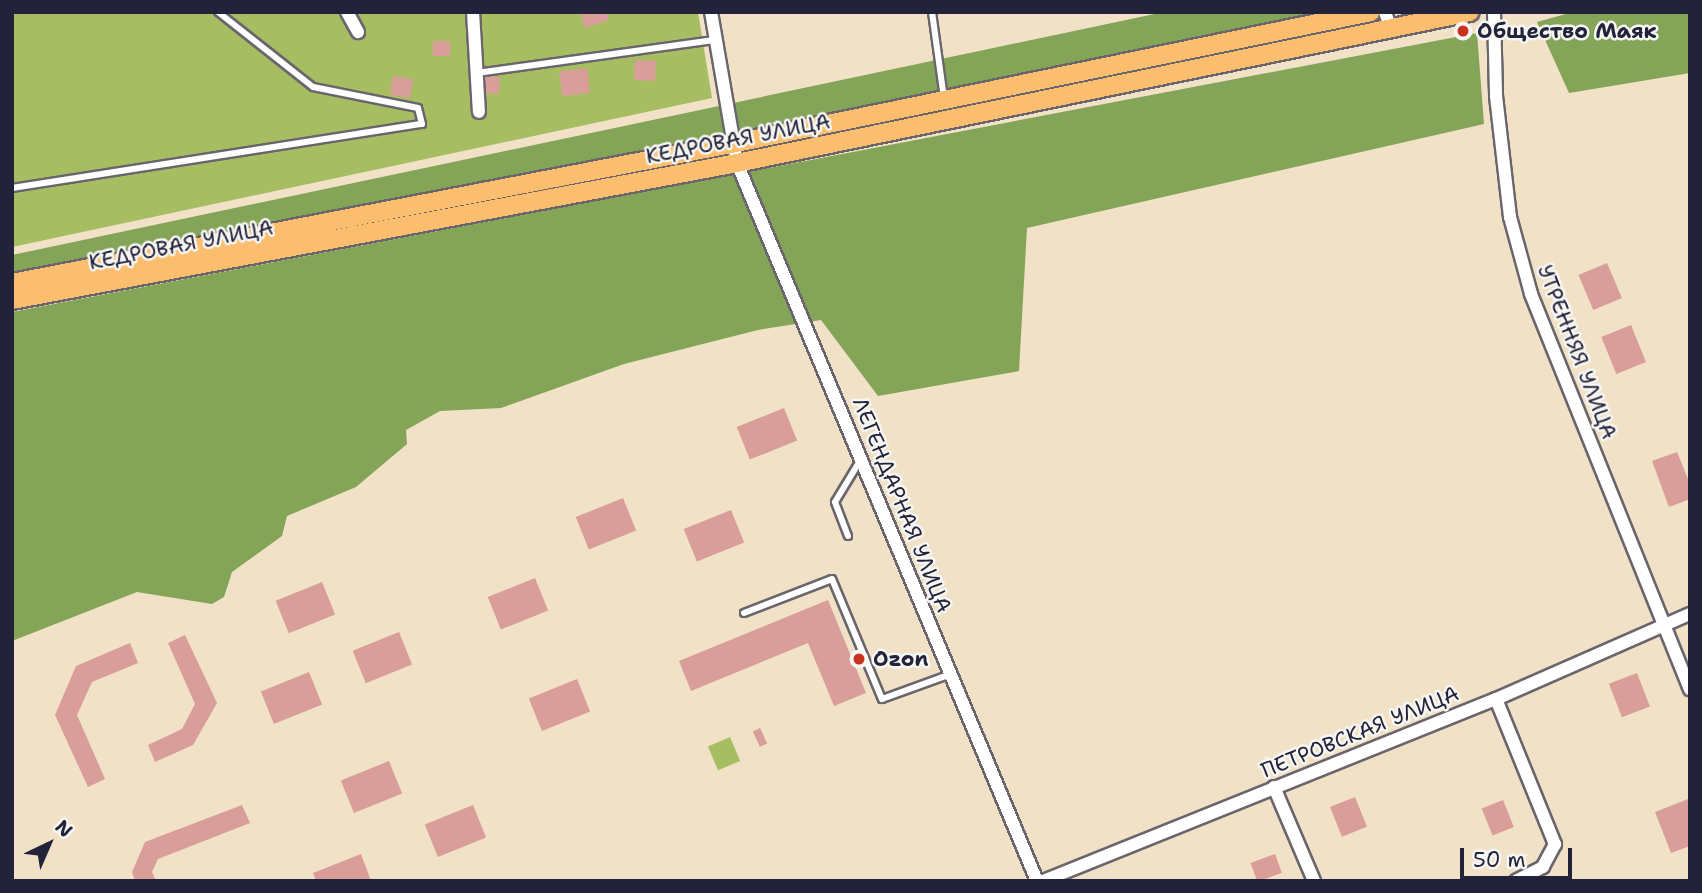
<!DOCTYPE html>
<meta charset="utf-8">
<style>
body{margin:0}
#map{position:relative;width:1702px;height:893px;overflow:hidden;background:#f1e1c6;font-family:"Shantell Sans",sans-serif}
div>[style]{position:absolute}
.green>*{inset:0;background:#a6bd62;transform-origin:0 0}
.forest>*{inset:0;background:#84a458}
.building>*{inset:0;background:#d99d9a;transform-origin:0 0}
.roads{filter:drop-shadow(2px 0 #6a656c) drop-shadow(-2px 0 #6a656c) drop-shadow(0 2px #6a656c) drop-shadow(0 -2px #6a656c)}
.lane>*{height:6px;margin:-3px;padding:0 3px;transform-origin:3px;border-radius:3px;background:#fff}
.street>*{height:12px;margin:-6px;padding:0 6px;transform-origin:6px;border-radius:6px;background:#fff}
.primary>*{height:18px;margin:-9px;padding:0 9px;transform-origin:9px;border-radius:9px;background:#fbbd6e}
.dots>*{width:19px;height:19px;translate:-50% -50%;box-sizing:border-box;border:4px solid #f6f6f2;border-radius:50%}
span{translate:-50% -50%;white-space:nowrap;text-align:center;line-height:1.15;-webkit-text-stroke:5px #f6f6f2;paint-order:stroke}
.poi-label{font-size:21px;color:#22223b;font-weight:700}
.left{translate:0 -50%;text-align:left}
.street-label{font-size:21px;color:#22223b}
.frame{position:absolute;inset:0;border:14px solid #22223b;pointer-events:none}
.north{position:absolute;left:14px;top:809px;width:70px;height:70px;-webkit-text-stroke:5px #f6f6f2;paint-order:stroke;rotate:44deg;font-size:19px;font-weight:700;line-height:28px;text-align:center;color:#22223b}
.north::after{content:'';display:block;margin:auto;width:24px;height:32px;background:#22223b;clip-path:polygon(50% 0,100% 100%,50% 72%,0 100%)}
.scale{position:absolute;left:1460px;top:848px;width:112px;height:32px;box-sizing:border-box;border:4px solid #22223b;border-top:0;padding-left:9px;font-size:21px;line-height:24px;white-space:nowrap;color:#22223b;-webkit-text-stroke:5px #f6f6f2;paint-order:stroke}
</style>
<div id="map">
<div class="green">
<div style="clip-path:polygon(12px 12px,698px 12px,712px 98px,12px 247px)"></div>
<div style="left:730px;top:737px;width:26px;height:24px;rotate:67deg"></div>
</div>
<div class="forest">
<div style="clip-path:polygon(1164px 12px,1355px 12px,12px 279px,12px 255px)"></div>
<div style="clip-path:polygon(1573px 12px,1690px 12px,1690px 73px,1569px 93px,1537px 22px)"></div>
<div style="clip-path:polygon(1477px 33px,1484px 124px,1027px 228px,1019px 371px,878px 396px,821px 320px,758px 330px,624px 364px,501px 408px,440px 411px,406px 430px,407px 444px,356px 487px,287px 516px,282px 536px,232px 572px,224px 597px,212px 604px,137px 592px,12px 641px,12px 312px)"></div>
</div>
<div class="building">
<div style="clip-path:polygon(580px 12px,606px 12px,609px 20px,585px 28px)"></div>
<div style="left:433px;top:41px;width:17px;height:15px"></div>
<div style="left:635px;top:60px;width:21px;height:20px;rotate:3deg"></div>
<div style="left:587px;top:68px;width:25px;height:28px;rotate:83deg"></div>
<div style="left:393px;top:76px;width:20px;height:19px;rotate:9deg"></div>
<div style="left:485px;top:76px;width:15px;height:17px;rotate:4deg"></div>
<div style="left:1607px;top:263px;width:38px;height:31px;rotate:67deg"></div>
<div style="left:1631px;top:325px;width:40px;height:32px;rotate:68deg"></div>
<div style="left:784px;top:408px;width:35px;height:51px;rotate:68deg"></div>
<div style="clip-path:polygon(1677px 452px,1690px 484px,1690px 499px,1669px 507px,1652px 461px)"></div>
<div style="left:623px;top:498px;width:35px;height:51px;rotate:68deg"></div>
<div style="left:731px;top:510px;width:35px;height:51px;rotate:68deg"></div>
<div style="left:535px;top:578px;width:35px;height:51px;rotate:68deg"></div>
<div style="left:322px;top:582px;width:35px;height:50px;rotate:68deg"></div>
<div style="clip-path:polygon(828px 600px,866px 693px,834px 706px,808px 643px,691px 691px,679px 661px)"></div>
<div style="left:399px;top:632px;width:35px;height:50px;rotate:68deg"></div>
<div style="clip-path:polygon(185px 635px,217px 703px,193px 745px,155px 762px,148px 745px,182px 729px,195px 704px,168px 643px)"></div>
<div style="clip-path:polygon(130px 643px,138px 663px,92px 682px,77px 715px,105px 779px,88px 787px,55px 715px,76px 666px)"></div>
<div style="left:309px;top:672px;width:35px;height:52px;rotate:68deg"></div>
<div style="left:1637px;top:673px;width:36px;height:30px;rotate:69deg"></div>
<div style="left:577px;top:679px;width:35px;height:52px;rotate:68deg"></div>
<div style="left:760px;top:728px;width:17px;height:8px;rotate:65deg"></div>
<div style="left:389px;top:761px;width:35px;height:52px;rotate:68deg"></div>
<div style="left:1355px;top:797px;width:32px;height:27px;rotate:68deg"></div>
<div style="clip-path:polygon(1688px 799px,1690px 846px,1671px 853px,1655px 812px)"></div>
<div style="left:1503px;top:800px;width:29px;height:23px;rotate:68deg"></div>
<div style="clip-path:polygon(242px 805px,250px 823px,158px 859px,152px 872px,156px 881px,135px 881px,132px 872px,145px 842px)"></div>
<div style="left:473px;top:805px;width:35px;height:52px;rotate:68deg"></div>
<div style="clip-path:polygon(361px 854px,371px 881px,316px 881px,313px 873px)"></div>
<div style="left:1275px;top:854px;width:20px;height:26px;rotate:70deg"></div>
</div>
<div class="roads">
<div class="lane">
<div style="left:932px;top:12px;width:87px;rotate:82.1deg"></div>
<div style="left:476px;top:73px;width:241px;rotate:-7.9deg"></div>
<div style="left:12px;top:188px;width:415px;rotate:-8.9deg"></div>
<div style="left:422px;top:124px;width:16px;rotate:-104deg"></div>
<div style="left:418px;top:108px;width:107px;rotate:-168.7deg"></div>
<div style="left:313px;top:87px;width:121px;rotate:-141.7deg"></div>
<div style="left:848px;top:536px;width:36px;rotate:-111deg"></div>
<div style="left:835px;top:502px;width:50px;rotate:-58.8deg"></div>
<div style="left:744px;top:613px;width:94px;rotate:-21.1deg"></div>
<div style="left:832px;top:579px;width:130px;rotate:67.4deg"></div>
<div style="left:882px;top:699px;width:73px;rotate:-19.9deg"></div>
</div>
<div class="street">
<div style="left:347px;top:12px;width:23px;rotate:61deg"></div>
<div style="left:473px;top:12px;width:100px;rotate:86.6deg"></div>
<div style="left:711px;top:12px;width:153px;rotate:80.2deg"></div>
<div style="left:737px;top:163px;width:778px;rotate:67.32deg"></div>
<div style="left:1385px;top:12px;width:18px;rotate:71deg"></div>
<div style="left:1494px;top:12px;width:84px;rotate:88.6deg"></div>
<div style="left:1496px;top:96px;width:122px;rotate:83.4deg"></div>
<div style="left:1510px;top:217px;width:80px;rotate:74.7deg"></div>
<div style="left:1531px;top:294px;width:426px;rotate:68.1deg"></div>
<div style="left:1496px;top:699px;width:157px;rotate:67.9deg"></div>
<div style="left:1555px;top:844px;width:26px;rotate:118deg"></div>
<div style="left:1543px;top:867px;width:30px;rotate:153deg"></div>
<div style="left:1274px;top:787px;width:102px;rotate:66.9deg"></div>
<div style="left:1043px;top:881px;width:488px;rotate:-21.9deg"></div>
<div style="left:1496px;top:699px;width:212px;rotate:-23.7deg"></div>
</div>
<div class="primary">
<div style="left:12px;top:283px;width:732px;rotate:-10.94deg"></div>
<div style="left:731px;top:144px;width:653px;rotate:-11.65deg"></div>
<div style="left:12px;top:300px;width:738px;rotate:-10.7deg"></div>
<div style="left:737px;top:163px;width:748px;rotate:-11.64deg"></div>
</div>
</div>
<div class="dots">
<div style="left:1463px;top:31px;background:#c8321e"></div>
<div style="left:859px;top:659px;background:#c8321e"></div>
</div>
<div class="poi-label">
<span class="left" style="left:1477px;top:31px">Общество Маяк</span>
<span class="left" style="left:873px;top:659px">Ozon</span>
</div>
<div class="street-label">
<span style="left:738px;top:139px;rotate:-11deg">КЕДРОВАЯ УЛИЦА</span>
<span style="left:181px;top:245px;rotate:-11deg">КЕДРОВАЯ УЛИЦА</span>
<span style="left:1577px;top:352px;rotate:69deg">УТРЕННЯЯ УЛИЦА</span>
<span style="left:902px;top:505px;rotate:68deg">ЛЕГЕНДАРНАЯ УЛИЦА</span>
<span style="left:1360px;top:732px;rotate:-22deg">ПЕТРОВСКАЯ УЛИЦА</span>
</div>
<div class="frame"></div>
<div class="north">N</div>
<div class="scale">50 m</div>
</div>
